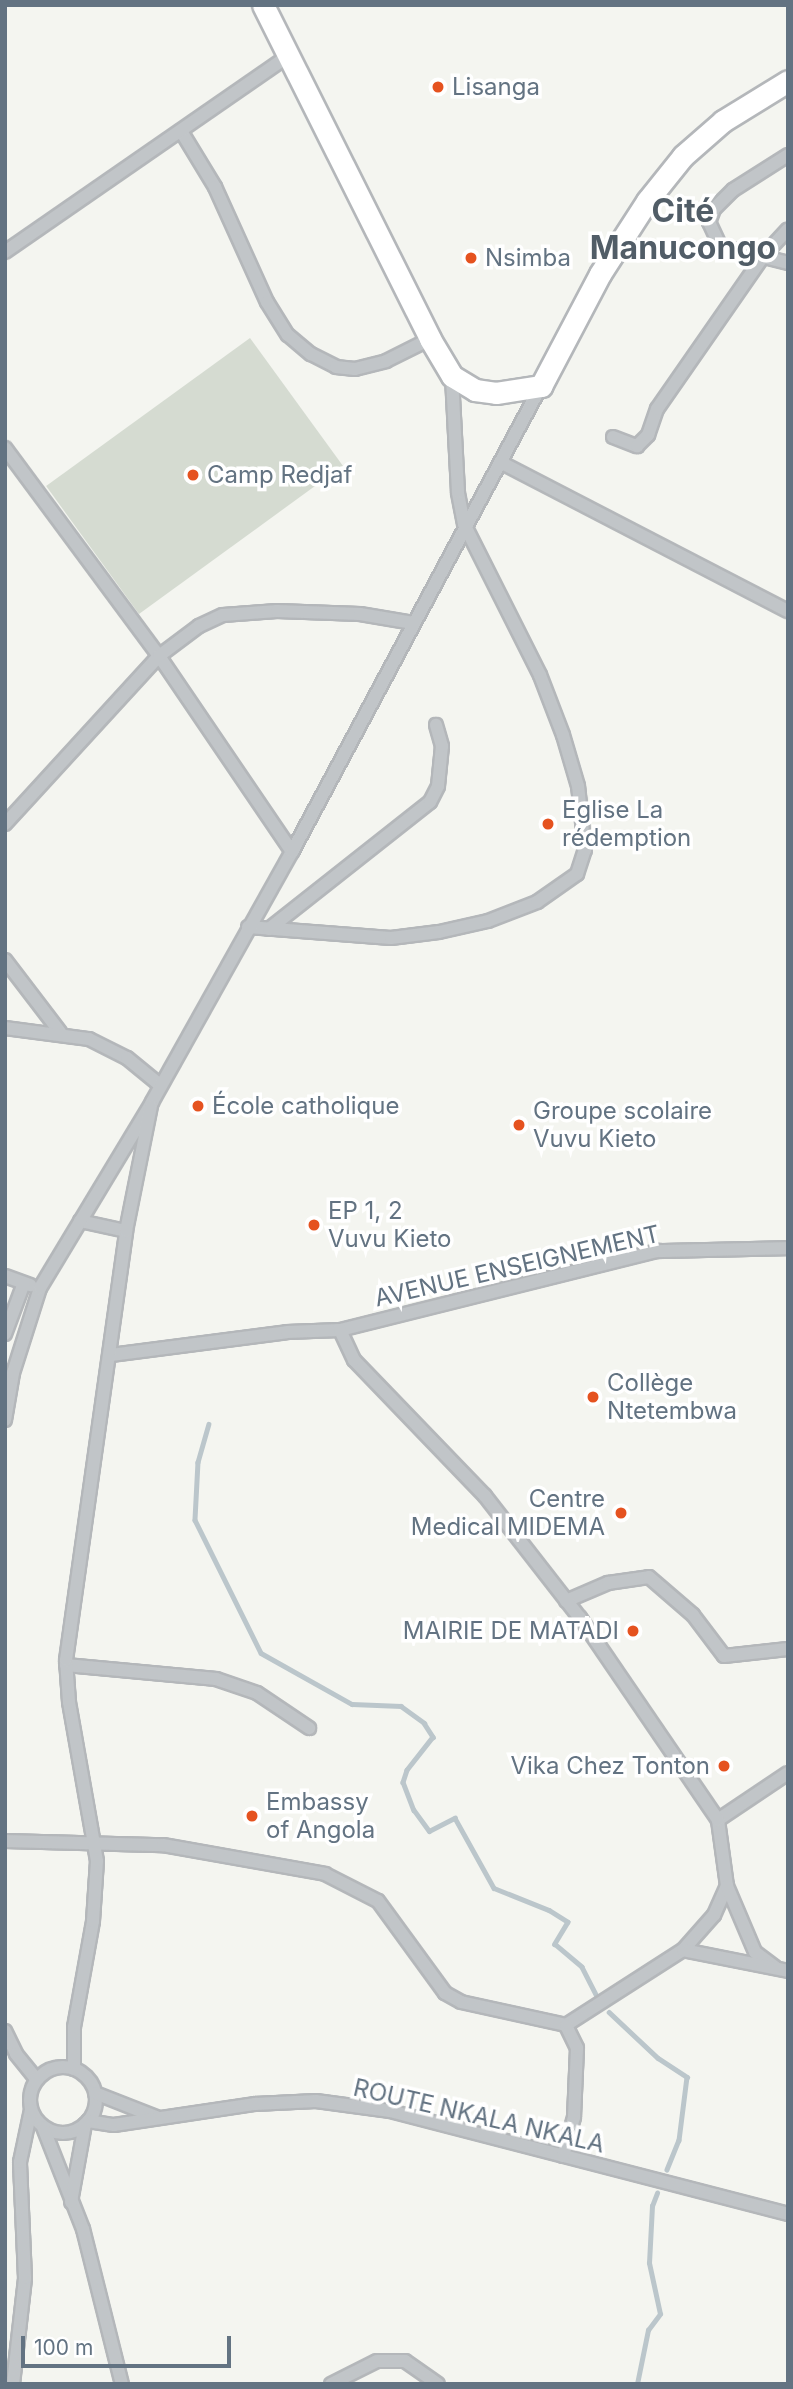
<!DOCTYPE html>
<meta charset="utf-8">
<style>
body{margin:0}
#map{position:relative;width:793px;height:2389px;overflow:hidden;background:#f4f5f0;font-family:Inter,sans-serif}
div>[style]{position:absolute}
.green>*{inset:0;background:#d5dbd1;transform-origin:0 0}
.stream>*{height:4.5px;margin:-2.25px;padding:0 2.25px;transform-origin:2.25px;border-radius:2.25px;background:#bbc6cb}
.roads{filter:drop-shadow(2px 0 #b4b7ba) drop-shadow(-2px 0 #b4b7ba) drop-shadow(0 2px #b4b7ba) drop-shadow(0 -2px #b4b7ba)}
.minor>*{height:12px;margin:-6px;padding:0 6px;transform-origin:6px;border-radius:6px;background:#c1c5c8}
.minor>.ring{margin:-6px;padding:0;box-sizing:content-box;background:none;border:12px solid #c1c5c8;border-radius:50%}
.trunk>*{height:21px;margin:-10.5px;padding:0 10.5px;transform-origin:10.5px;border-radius:10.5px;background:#fff}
.dots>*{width:19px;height:19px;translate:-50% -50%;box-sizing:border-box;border:4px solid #fff;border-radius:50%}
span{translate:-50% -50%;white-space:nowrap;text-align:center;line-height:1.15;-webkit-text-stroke:7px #fff;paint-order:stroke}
.poi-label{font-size:24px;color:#637382}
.left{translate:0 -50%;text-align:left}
.right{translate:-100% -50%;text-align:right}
.street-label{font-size:24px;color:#637382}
.district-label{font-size:32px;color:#515d67;font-weight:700}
.frame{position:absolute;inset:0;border:7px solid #637382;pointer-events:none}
.scale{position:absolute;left:21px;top:2336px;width:210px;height:32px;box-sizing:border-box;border:4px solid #637382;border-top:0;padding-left:9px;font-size:21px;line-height:24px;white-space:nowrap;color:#637382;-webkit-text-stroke:5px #fff;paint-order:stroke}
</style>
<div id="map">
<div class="green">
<div style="left:250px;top:338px;width:158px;height:252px;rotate:54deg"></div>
</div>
<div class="stream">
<div style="left:209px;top:1424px;width:40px;rotate:106deg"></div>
<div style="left:198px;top:1462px;width:58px;rotate:93deg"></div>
<div style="left:195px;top:1520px;width:148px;rotate:63.6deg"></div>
<div style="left:261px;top:1653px;width:104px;rotate:29.3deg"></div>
<div style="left:352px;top:1704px;width:49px;rotate:2.3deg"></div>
<div style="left:401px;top:1706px;width:29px;rotate:36deg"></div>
<div style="left:424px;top:1723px;width:17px;rotate:57deg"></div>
<div style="left:433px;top:1737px;width:42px;rotate:128.2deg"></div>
<div style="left:407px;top:1770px;width:13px;rotate:108deg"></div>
<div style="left:403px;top:1782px;width:30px;rotate:69deg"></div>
<div style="left:414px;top:1810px;width:26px;rotate:54deg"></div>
<div style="left:429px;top:1831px;width:29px;rotate:-27deg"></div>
<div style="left:455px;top:1818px;width:80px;rotate:60.9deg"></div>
<div style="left:494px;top:1888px;width:59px;rotate:21.8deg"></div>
<div style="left:549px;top:1910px;width:22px;rotate:32deg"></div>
<div style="left:568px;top:1922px;width:26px;rotate:121deg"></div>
<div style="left:555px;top:1944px;width:35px;rotate:40deg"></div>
<div style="left:582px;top:1967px;width:33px;rotate:63deg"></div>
<div style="left:609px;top:2012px;width:67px;rotate:43.2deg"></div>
<div style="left:658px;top:2058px;width:35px;rotate:33deg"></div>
<div style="left:687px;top:2077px;width:64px;rotate:97.2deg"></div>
<div style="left:679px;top:2140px;width:32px;rotate:112deg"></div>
<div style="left:637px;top:2384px;width:55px;rotate:-78.5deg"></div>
<div style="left:648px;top:2330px;width:20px;rotate:-53deg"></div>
<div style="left:660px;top:2314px;width:52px;rotate:-102.2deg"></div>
<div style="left:649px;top:2263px;width:57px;rotate:-87deg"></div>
<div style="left:652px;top:2206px;width:14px;rotate:-69deg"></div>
</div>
<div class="roads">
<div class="minor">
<div style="left:181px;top:131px;width:66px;rotate:58.7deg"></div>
<div style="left:215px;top:187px;width:126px;rotate:65.7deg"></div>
<div style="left:267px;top:302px;width:39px;rotate:58deg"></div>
<div style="left:288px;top:335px;width:30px;rotate:40deg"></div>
<div style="left:311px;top:354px;width:28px;rotate:27deg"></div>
<div style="left:336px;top:367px;width:19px;rotate:6deg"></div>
<div style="left:355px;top:369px;width:32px;rotate:-14deg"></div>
<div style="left:386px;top:361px;width:49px;rotate:-26.6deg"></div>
<div style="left:788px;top:155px;width:65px;rotate:147.5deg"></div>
<div style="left:733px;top:190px;width:27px;rotate:135deg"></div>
<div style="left:714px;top:209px;width:14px;rotate:111deg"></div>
<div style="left:709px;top:222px;width:26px;rotate:65deg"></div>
<div style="left:720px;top:246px;width:70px;rotate:14deg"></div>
<div style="left:5px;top:252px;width:344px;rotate:-34.7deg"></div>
<div style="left:613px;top:437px;width:26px;rotate:21deg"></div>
<div style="left:637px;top:446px;width:16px;rotate:-45deg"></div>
<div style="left:648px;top:435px;width:28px;rotate:-71deg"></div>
<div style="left:657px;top:409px;width:188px;rotate:-55.2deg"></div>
<div style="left:764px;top:255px;width:35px;rotate:-47deg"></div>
<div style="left:5px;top:448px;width:259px;rotate:53.5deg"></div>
<div style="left:159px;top:656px;width:237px;rotate:55.8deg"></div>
<div style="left:502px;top:463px;width:322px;rotate:27.4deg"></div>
<div style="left:5px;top:824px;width:228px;rotate:-47.5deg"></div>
<div style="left:159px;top:656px;width:50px;rotate:-36.9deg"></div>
<div style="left:199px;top:626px;width:26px;rotate:-25deg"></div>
<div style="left:223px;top:615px;width:54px;rotate:-4.2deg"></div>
<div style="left:277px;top:611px;width:83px;rotate:2.1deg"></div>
<div style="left:360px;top:614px;width:54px;rotate:9.6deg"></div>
<div style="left:248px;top:927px;width:143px;rotate:4.4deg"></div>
<div style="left:391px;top:938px;width:48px;rotate:-7.1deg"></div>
<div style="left:439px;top:932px;width:50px;rotate:-12.7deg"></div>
<div style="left:488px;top:921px;width:53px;rotate:-21.2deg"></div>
<div style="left:537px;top:902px;width:49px;rotate:-35deg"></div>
<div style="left:577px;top:874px;width:25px;rotate:-72deg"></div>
<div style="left:585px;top:850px;width:64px;rotate:-96.2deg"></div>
<div style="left:578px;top:786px;width:53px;rotate:-106.4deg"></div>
<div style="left:563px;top:735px;width:64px;rotate:-111deg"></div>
<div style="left:540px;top:675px;width:169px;rotate:-116.7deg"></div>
<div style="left:464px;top:524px;width:33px;rotate:-101deg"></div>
<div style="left:458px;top:492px;width:116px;rotate:-93deg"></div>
<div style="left:269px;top:929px;width:205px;rotate:-38.3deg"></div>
<div style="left:430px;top:802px;width:18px;rotate:-63deg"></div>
<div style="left:438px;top:786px;width:40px;rotate:-84.3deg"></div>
<div style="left:442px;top:746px;width:22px;rotate:-106deg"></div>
<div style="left:5px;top:960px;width:91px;rotate:52.6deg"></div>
<div style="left:5px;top:1028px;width:85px;rotate:7.5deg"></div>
<div style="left:89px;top:1039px;width:42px;rotate:26.6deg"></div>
<div style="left:127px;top:1058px;width:43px;rotate:39.3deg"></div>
<div style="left:80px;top:1221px;width:47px;rotate:12.3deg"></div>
<div style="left:5px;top:1276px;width:27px;rotate:20deg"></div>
<div style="left:5px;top:1334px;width:54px;rotate:-69.6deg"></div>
<div style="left:111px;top:1355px;width:177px;rotate:-7.4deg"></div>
<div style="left:287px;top:1332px;width:53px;rotate:-2.2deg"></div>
<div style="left:340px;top:1330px;width:328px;rotate:-14deg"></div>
<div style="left:658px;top:1251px;width:130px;rotate:-1.3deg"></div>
<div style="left:5px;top:1420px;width:48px;rotate:-80.3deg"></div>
<div style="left:13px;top:1373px;width:89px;rotate:-72.4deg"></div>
<div style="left:40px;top:1288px;width:217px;rotate:-58.9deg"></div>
<div style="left:152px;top:1102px;width:287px;rotate:-60.8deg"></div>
<div style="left:292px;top:852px;width:528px;rotate:-61.88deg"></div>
<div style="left:566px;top:1601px;width:46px;rotate:-23.2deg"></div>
<div style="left:608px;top:1583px;width:41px;rotate:-8.3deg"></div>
<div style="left:649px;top:1577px;width:58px;rotate:40.8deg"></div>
<div style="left:693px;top:1615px;width:51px;rotate:52.9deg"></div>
<div style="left:724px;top:1656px;width:64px;rotate:-6.2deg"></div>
<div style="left:66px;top:1665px;width:151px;rotate:5.3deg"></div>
<div style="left:216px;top:1679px;width:43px;rotate:18.9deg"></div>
<div style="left:257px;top:1693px;width:63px;rotate:33.9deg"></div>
<div style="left:718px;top:1820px;width:84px;rotate:-33.9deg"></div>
<div style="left:5px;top:1841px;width:158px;rotate:1.5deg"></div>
<div style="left:163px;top:1845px;width:165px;rotate:10.1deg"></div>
<div style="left:325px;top:1874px;width:59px;rotate:27deg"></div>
<div style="left:378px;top:1901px;width:114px;rotate:53.9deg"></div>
<div style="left:445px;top:1993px;width:18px;rotate:29deg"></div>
<div style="left:461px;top:2002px;width:107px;rotate:12.4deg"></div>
<div style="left:566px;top:2025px;width:139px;rotate:-32.7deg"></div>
<div style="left:683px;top:1950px;width:47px;rotate:-48.5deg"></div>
<div style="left:714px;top:1915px;width:32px;rotate:-66deg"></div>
<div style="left:727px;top:1886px;width:67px;rotate:-97.8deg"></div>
<div style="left:718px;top:1820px;width:245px;rotate:-124.3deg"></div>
<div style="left:580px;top:1618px;width:155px;rotate:-127.9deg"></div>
<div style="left:485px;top:1496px;width:189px;rotate:-133.9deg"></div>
<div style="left:354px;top:1360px;width:33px;rotate:-115deg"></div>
<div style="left:727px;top:1886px;width:72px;rotate:67deg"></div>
<div style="left:755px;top:1952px;width:25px;rotate:37deg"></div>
<div style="left:683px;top:1950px;width:107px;rotate:11.3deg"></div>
<div style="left:5px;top:2031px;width:25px;rotate:64deg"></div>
<div style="left:16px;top:2054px;width:32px;rotate:51deg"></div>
<div class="ring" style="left:30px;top:2067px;width:54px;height:54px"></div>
<div style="left:74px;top:2069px;width:42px;rotate:-90deg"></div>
<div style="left:74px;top:2027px;width:108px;rotate:-79.8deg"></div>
<div style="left:93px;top:1921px;width:60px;rotate:-86.2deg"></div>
<div style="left:97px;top:1861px;width:161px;rotate:-100deg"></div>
<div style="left:69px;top:1702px;width:42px;rotate:-94.1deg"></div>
<div style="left:66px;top:1660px;width:433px;rotate:-82deg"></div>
<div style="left:126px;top:1231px;width:127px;rotate:-78.7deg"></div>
<div style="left:95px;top:2093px;width:66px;rotate:21.5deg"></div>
<div style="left:88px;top:2121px;width:26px;rotate:9deg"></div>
<div style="left:114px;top:2125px;width:143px;rotate:-8.5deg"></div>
<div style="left:255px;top:2104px;width:61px;rotate:-2.8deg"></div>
<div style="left:316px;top:2101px;width:75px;rotate:7.7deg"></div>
<div style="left:390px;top:2111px;width:411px;rotate:14.5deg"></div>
<div style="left:43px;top:2127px;width:110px;rotate:68.6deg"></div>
<div style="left:83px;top:2229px;width:160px;rotate:75.9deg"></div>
<div style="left:563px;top:2156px;width:41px;rotate:-74.2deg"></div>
<div style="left:574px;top:2117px;width:69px;rotate:-87.5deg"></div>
<div style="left:577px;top:2048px;width:25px;rotate:-116deg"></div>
<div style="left:71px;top:2202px;width:79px;rotate:-79.8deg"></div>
<div style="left:13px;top:2384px;width:107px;rotate:-83.5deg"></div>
<div style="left:25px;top:2278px;width:116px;rotate:-92.5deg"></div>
<div style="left:20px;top:2162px;width:53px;rotate:-78.1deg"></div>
<div style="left:331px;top:2384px;width:51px;rotate:-26.6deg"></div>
<div style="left:377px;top:2361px;width:28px"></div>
<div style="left:405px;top:2361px;width:40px;rotate:34.9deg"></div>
</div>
<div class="trunk">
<div style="left:263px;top:5px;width:373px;rotate:63.4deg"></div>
<div style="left:430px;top:339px;width:43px;rotate:59.3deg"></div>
<div style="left:452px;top:376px;width:27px;rotate:31deg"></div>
<div style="left:475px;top:390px;width:21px;rotate:8deg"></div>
<div style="left:496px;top:393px;width:46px;rotate:-8.8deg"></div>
<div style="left:541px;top:386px;width:127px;rotate:-62.2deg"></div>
<div style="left:600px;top:274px;width:87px;rotate:-57.2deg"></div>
<div style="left:647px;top:201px;width:58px;rotate:-51.3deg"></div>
<div style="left:683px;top:156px;width:53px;rotate:-41.2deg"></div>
<div style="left:723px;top:121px;width:76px;rotate:-31.6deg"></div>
</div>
</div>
<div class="dots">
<div style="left:438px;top:87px;background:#e5521f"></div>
<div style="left:471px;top:258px;background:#e5521f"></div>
<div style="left:193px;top:475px;background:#e5521f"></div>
<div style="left:548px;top:824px;background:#e5521f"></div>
<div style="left:198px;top:1106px;background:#e5521f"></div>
<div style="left:519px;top:1125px;background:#e5521f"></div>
<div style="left:314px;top:1225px;background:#e5521f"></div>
<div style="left:593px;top:1397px;background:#e5521f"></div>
<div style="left:621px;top:1513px;background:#e5521f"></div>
<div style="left:633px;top:1631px;background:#e5521f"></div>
<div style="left:724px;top:1766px;background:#e5521f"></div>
<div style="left:252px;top:1816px;background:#e5521f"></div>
</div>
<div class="poi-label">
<span class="left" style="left:452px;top:87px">Lisanga</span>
<span class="left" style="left:485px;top:258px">Nsimba</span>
<span class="left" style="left:207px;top:475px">Camp Redjaf</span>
<span class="left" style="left:562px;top:824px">Eglise La<br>rédemption</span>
<span class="left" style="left:212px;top:1106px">École catholique</span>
<span class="left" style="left:533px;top:1125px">Groupe scolaire<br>Vuvu Kieto</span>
<span class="left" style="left:328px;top:1225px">EP 1, 2<br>Vuvu Kieto</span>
<span class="left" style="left:607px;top:1397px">Collège<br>Ntetembwa</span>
<span class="right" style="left:605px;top:1513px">Centre<br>Medical MIDEMA</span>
<span class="right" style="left:619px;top:1631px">MAIRIE DE MATADI</span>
<span class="right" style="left:710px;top:1766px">Vika Chez Tonton</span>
<span class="left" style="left:266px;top:1816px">Embassy<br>of Angola</span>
</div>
<div class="street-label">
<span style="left:517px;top:1266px;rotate:-13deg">AVENUE ENSEIGNEMENT</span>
<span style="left:479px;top:2116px;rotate:13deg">ROUTE NKALA NKALA</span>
</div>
<div class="district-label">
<span style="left:683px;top:230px">Cité<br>Manucongo</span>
</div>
<div class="frame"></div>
<div class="scale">100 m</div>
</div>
